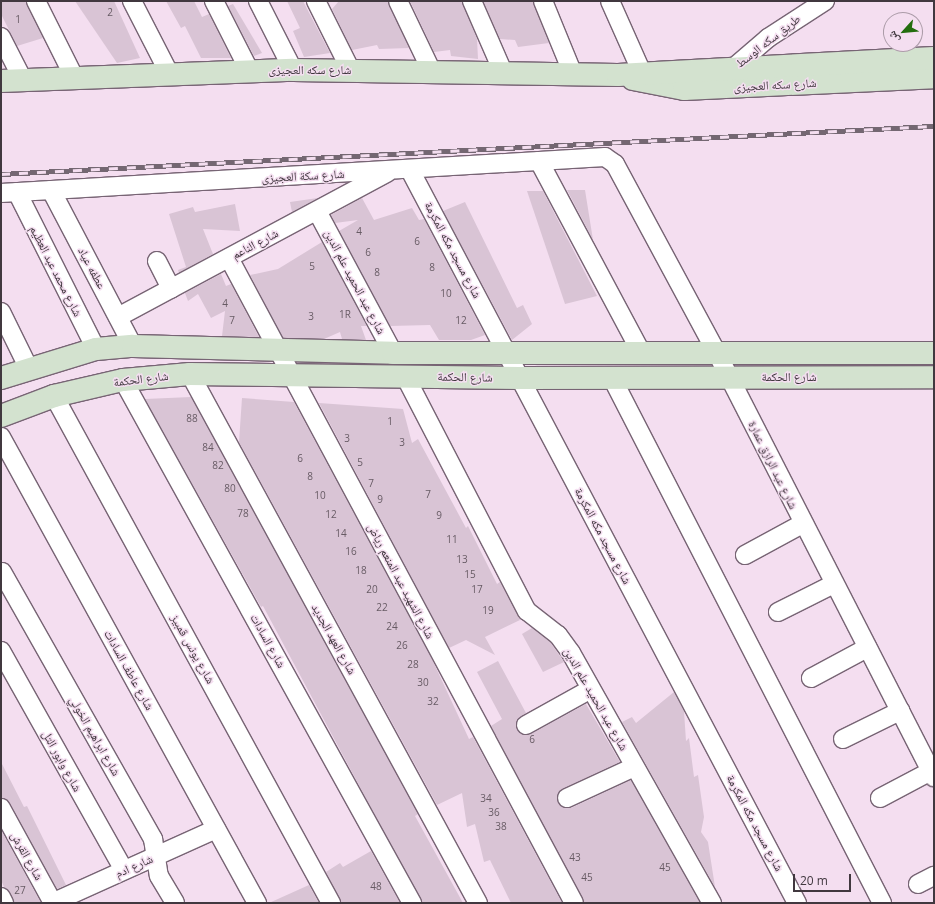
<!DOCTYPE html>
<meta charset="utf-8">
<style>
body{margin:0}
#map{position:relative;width:935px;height:904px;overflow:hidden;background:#f4def0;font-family:"Open Sans","Noto Naskh Arabic",sans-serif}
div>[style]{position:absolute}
.building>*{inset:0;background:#d9c4d5}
.roads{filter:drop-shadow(1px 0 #776474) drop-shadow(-1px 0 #776474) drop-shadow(0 1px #776474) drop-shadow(0 -1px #776474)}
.street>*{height:18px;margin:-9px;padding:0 9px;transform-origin:9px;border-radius:9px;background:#fff}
.secondary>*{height:22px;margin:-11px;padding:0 11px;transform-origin:11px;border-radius:11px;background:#d3e2cf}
.rail>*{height:4.5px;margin-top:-2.25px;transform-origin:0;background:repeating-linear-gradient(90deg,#f4def0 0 9px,#746772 0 18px);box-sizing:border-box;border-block:1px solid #746772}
span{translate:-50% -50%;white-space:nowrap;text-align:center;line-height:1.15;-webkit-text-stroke:3px #f4def0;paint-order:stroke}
.number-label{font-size:10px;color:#675b64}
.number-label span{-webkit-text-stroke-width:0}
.street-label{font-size:12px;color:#41383f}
.frame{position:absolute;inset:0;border:2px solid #41383f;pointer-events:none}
.north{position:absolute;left:883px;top:12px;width:40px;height:40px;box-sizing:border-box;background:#f4def0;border:1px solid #ac9ca9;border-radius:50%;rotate:243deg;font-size:11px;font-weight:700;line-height:16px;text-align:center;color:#41383f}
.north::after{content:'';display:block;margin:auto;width:14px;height:18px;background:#236d0e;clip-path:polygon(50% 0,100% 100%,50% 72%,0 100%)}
.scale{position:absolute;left:793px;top:874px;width:58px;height:18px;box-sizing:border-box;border:2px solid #41383f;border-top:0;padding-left:5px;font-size:12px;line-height:14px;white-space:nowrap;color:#41383f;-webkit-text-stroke:3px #f4def0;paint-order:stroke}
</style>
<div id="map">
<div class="building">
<div style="clip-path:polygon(1px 1px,26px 1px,43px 38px,17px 46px,1px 14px)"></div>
<div style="clip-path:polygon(75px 1px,114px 1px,140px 58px,117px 63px)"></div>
<div style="clip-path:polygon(166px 1px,194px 1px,202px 17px,209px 14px,231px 58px,201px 58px,185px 26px,181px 28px)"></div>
<div style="clip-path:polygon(287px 1px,303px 1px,330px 53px,304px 57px,293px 31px,300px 28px)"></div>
<div style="clip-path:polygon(339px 1px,388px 1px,409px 48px,379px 49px,377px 45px,352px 50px,332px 9px)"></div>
<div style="clip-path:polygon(410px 1px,462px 1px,477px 39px,478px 59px,451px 56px,450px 50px,434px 52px)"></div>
<div style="clip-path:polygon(483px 1px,533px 1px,549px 43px,518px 47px,515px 40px,500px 39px)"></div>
<div style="clip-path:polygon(233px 4px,262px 53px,254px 56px,228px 6px)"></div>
<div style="clip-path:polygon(567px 190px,585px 190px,593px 240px)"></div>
<div style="clip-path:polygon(527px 191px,543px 191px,597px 296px,565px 304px)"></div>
<div style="clip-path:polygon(318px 198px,292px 212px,290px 202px)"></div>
<div style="clip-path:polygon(362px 198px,374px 220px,412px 208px,419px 220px,424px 219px,485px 335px,471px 340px,439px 340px,430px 325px,390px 326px,339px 231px,358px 220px,335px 223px,331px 215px)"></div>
<div style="clip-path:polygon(465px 202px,517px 308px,523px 305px,532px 324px,512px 340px,443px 211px)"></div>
<div style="clip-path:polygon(235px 204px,240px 231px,203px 229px,213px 254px,179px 273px,178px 270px,186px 267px,169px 214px,193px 207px,195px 212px)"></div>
<div style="clip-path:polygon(322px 242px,367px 326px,361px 326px,366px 340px,342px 339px,340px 332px,324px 339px,283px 338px,250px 275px,278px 269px)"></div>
<div style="clip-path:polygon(221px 274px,226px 286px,231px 284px,259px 337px,222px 336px,225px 311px,211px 318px,198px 294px,188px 301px,185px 293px)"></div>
<div style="clip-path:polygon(191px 397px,418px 814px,415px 816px,463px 903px,422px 903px,263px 606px,261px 607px,145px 399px)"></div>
<div style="clip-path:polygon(242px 398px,294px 402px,431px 657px,469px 739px,473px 737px,562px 903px,511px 903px,490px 860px,484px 862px,475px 824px,467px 827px,462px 793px,437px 805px,239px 442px)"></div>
<div style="clip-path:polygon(319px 403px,403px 409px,412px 443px,418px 439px,466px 528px,468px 526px,497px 584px,500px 582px,520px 620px,485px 637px,495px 655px,466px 640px,449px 648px)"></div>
<div style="clip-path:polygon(532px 628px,550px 642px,564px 662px,543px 672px,522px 634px)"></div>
<div style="clip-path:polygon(498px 661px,526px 713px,517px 719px,516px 724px,520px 734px,531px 734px,586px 704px,620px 762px,562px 789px,557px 797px,561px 806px,571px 808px,631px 780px,700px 903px,584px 903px,491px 726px,502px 719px,477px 672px)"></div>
<div style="clip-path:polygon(674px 692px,684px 711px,686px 741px,689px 738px,694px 777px,698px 775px,704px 817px,701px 832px,708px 842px,715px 887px,622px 722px,632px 717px,636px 723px)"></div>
<div style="clip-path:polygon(1px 762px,24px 807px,27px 806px,66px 885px,57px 889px,10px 803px,1px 798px)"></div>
<div style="clip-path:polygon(1px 830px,41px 903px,14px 903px,10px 892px,4px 887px,1px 880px)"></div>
<div style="clip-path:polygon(371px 851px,400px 903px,341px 903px,326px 872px,340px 863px,343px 867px)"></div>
<div style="clip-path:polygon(309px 885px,319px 903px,269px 903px)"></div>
</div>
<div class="roads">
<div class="street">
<div style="left:36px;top:1px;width:85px;rotate:63.4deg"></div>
<div style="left:132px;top:1px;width:81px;rotate:62.8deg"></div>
<div style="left:214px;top:1px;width:77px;rotate:63.1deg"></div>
<div style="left:258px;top:1px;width:77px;rotate:63.1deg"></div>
<div style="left:316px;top:1px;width:76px;rotate:63.4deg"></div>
<div style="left:398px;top:1px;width:76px;rotate:64.4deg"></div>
<div style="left:472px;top:1px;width:77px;rotate:66.4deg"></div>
<div style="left:543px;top:1px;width:79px;rotate:67.7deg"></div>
<div style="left:610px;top:1px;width:79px;rotate:66deg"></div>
<div style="left:1px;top:37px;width:48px;rotate:62.9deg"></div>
<div style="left:732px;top:69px;width:48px;rotate:-40.7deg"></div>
<div style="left:768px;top:38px;width:68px;rotate:-33deg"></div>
<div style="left:539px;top:161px;width:219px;rotate:61.9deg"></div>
<div style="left:410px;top:170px;width:829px;rotate:62.17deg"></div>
<div style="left:51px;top:190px;width:176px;rotate:62.3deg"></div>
<div style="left:17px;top:192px;width:176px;rotate:63.3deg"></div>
<div style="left:1px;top:193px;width:605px;rotate:-3.41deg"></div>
<div style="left:605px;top:157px;width:12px;rotate:35deg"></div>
<div style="left:615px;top:164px;width:221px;rotate:61.7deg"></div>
<div style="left:720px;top:359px;width:470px;rotate:62.9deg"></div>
<div style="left:317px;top:211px;width:161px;rotate:61.8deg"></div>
<div style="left:229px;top:258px;width:731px;rotate:61.86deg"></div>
<div style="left:157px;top:261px;width:31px;rotate:63deg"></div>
<div style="left:1px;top:312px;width:64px;rotate:63.8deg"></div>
<div style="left:118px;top:317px;width:305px;rotate:-28.2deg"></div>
<div style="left:190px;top:374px;width:602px;rotate:61.44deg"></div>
<div style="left:405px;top:376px;width:265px;rotate:62.6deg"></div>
<div style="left:527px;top:611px;width:39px;rotate:38deg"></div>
<div style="left:558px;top:635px;width:22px;rotate:54deg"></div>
<div style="left:571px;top:653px;width:287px;rotate:60.6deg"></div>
<div style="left:612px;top:378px;width:590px;rotate:62.78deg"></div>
<div style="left:123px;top:380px;width:598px;rotate:61.08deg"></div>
<div style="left:54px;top:396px;width:578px;rotate:61.35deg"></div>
<div style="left:1px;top:437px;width:532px;rotate:61.22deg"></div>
<div style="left:745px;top:555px;width:65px;rotate:-28.5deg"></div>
<div style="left:2px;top:572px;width:307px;rotate:60.5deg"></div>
<div style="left:153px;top:839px;width:37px;rotate:81deg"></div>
<div style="left:159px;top:876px;width:31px;rotate:59deg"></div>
<div style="left:778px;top:612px;width:63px;rotate:-26.6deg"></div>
<div style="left:1px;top:651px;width:251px;rotate:60.7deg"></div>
<div style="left:811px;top:678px;width:64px;rotate:-28.2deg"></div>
<div style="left:526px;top:725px;width:74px;rotate:-29deg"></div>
<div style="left:843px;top:739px;width:64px;rotate:-26.2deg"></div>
<div style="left:567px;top:798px;width:74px;rotate:-24.8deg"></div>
<div style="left:880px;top:798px;width:58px;rotate:-27.9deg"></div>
<div style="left:1px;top:808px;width:108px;rotate:61.3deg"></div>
<div style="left:918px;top:884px;width:18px;rotate:-27deg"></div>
<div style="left:1px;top:897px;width:7px;rotate:63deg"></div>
<div style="left:52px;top:903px;width:180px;rotate:-24.3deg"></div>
</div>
<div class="secondary">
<div style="left:633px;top:79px;width:52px;rotate:11.1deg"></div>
<div style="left:684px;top:89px;width:250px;rotate:-2.7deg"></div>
<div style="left:1px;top:81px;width:292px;rotate:-2.2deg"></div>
<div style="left:293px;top:70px;width:325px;rotate:0.9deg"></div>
<div style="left:618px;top:75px;width:316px;rotate:-3.1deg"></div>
<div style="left:1px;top:378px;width:99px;rotate:-17deg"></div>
<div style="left:96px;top:349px;width:37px;rotate:-5deg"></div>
<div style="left:133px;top:346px;width:260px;rotate:1.5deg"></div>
<div style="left:393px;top:353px;width:541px"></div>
<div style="left:1px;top:416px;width:57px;rotate:-20.7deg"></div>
<div style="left:54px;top:396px;width:71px;rotate:-13.1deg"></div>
<div style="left:123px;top:380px;width:67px;rotate:-5.1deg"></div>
<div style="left:190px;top:374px;width:329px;rotate:0.7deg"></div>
<div style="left:519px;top:378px;width:415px;rotate:-0.1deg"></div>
</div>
</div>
<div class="rail">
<div style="left:1px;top:174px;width:934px;rotate:-2.95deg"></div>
</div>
<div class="number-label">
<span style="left:110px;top:13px">2</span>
<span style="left:18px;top:20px">1</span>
<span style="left:359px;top:232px">4</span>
<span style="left:417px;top:242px">6</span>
<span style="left:368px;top:253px">6</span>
<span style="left:312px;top:267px">5</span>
<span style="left:432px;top:268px">8</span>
<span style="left:377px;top:273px">8</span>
<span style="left:446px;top:294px">10</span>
<span style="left:225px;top:304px">4</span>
<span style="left:345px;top:315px">1R</span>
<span style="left:311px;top:317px">3</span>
<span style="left:232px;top:321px">7</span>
<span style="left:461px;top:321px">12</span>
<span style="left:192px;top:419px">88</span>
<span style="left:390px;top:422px">1</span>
<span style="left:347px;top:439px">3</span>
<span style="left:402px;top:443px">3</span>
<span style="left:208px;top:448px">84</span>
<span style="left:300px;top:459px">6</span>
<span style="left:360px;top:463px">5</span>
<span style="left:218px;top:466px">82</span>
<span style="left:310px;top:477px">8</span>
<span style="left:371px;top:484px">7</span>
<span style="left:230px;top:489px">80</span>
<span style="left:428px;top:495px">7</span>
<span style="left:320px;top:496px">10</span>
<span style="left:380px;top:500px">9</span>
<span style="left:243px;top:514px">78</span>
<span style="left:331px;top:515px">12</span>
<span style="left:439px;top:516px">9</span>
<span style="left:341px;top:534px">14</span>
<span style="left:452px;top:540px">11</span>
<span style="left:351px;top:552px">16</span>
<span style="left:462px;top:560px">13</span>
<span style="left:361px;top:571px">18</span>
<span style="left:470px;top:575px">15</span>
<span style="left:372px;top:590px">20</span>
<span style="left:477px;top:590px">17</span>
<span style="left:382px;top:608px">22</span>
<span style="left:488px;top:611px">19</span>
<span style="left:392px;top:627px">24</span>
<span style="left:402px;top:646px">26</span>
<span style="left:413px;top:665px">28</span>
<span style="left:423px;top:683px">30</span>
<span style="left:433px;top:702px">32</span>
<span style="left:532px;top:740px">6</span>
<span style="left:486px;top:799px">34</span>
<span style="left:494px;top:813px">36</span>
<span style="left:501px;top:827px">38</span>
<span style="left:575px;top:858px">43</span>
<span style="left:665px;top:868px">45</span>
<span style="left:587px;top:878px">45</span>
<span style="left:376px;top:887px">48</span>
<span style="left:20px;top:891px">27</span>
</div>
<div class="street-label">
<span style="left:768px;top:41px;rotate:-38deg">طريق سكه الوسط</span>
<span style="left:310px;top:70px">شارع سكه العجيزى</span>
<span style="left:775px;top:85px;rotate:-3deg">شارع سكه العجيزى</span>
<span style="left:303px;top:176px;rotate:-3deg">شارع سكة العجيزى</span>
<span style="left:255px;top:244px;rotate:-28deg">شارع الناعم</span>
<span style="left:453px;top:250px;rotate:62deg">شارع مسجد مكه المكرمة</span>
<span style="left:92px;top:268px;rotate:62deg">عطفه عياد</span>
<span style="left:56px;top:271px;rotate:63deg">شارع محمد عبد العظيم</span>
<span style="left:355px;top:282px;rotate:62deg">شارع عبد الحميد علم الدين</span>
<span style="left:465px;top:377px;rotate:1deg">شارع الحكمة</span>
<span style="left:789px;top:377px">شارع الحكمة</span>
<span style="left:141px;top:379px;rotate:-7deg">شارع الحكمة</span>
<span style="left:773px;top:465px;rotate:64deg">شارع عبد الرازق عمارة</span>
<span style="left:603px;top:536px;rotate:62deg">شارع مسجد مكه المكرمة</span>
<span style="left:401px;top:581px;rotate:62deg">شارع الشهيد عبد المنعم رياض</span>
<span style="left:334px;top:639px;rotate:61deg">شارع العهد الجديد</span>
<span style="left:268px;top:641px;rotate:61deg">شارع السادات</span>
<span style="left:193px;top:649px;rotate:61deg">شارع يونس قمبيز</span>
<span style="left:129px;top:670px;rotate:61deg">شارع عاطف السادات</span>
<span style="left:596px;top:699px;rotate:60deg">شارع عبد الحميد علم الدين</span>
<span style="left:95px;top:736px;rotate:60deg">شارع ابراهيم الخولي</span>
<span style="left:62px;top:761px;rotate:61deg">شارع وابور التل</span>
<span style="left:755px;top:823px;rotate:62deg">شارع مسجد مكه المكرمة</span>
<span style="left:27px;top:856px;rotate:61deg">شارع القرش</span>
<span style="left:134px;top:866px;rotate:-24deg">شارع ادم</span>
</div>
<div class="frame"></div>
<div class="north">ش</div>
<div class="scale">20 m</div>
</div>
